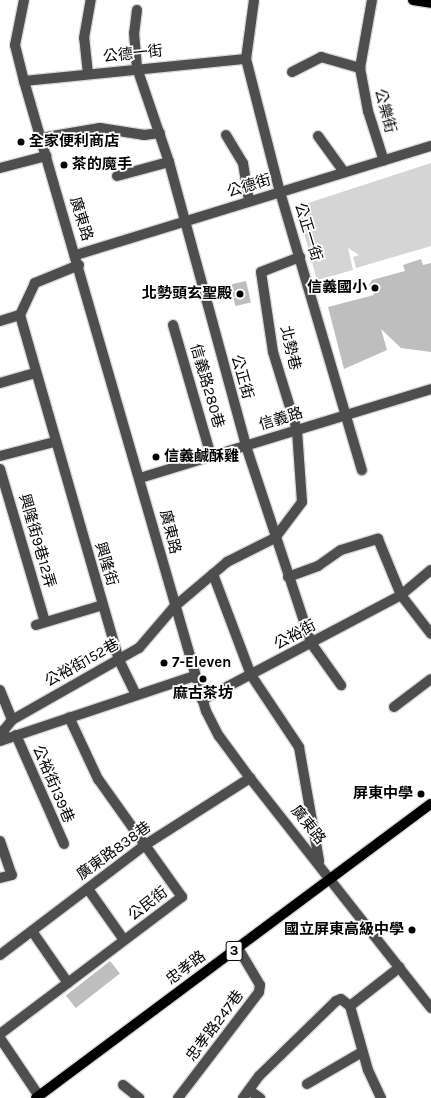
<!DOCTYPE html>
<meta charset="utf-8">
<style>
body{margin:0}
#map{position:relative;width:431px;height:1098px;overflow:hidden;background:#fff;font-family:Karla,"Noto Sans TC",sans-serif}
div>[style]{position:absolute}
.green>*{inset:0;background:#d5d5d5}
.building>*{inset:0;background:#bebebe;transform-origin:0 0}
.roads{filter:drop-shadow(1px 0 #dbdbdb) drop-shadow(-1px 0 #dbdbdb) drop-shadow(0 1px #dbdbdb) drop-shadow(0 -1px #dbdbdb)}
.minor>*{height:10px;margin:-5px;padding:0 5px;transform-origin:5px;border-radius:5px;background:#4e4e4e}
.major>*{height:10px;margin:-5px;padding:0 5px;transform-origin:5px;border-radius:5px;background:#000}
.dots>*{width:11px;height:11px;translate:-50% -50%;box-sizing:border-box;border:2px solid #fff;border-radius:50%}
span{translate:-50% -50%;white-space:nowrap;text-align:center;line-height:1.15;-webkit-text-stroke:3.5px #fff;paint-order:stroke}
.shield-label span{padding:1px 3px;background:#fff;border:1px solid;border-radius:3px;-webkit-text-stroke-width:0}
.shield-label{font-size:14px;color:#000;font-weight:700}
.street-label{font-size:15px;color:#000}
.poi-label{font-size:15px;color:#000;font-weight:700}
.left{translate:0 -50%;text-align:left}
.right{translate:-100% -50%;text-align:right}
</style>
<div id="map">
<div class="green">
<div style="clip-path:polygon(431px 163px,431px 246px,356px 268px,353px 257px,359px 255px,348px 248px,353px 270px,317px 280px,299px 215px,308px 212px,305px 204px)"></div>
</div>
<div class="building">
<div style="clip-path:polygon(421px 259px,423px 265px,431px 263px,431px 352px,401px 348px,381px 329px,387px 350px,344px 369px,328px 307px,374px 295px,369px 285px,372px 280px,405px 271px,403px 265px)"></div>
<div style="left:246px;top:281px;width:22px;height:16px;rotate:77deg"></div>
<div style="left:110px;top:961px;width:16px;height:56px;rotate:52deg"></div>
</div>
<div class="roads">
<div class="minor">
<div style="left:24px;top:0;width:46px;rotate:101.3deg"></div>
<div style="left:15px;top:45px;width:37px;rotate:76deg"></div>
<div style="left:24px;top:81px;width:656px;rotate:73.89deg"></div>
<div style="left:206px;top:711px;width:28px;rotate:63deg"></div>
<div style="left:219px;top:736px;width:52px;rotate:53.6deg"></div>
<div style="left:250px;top:778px;width:293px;rotate:51.8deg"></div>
<div style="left:254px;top:0;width:60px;rotate:97.7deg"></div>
<div style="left:246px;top:59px;width:137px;rotate:75.7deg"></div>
<div style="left:280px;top:192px;width:290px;rotate:73.6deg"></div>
<div style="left:372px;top:0;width:69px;rotate:100deg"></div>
<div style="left:360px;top:68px;width:44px;rotate:79.5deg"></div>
<div style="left:368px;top:111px;width:52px;rotate:72.3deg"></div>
<div style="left:137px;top:10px;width:23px;rotate:97deg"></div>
<div style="left:134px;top:33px;width:35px;rotate:85deg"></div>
<div style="left:137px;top:68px;width:99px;rotate:71.2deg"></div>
<div style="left:169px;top:162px;width:294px;rotate:74.8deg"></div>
<div style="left:246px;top:446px;width:207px;rotate:71.7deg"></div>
<div style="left:311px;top:643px;width:52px;rotate:54.5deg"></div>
<div style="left:292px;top:72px;width:33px;rotate:-27deg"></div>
<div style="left:321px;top:57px;width:41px;rotate:15.8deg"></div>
<div style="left:88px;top:74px;width:36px;rotate:-96deg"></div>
<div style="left:84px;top:38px;width:39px;rotate:-80deg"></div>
<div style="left:24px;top:81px;width:223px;rotate:-5.7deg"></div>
<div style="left:226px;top:135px;width:33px;rotate:59deg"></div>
<div style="left:243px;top:163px;width:37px;rotate:81deg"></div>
<div style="left:318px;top:136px;width:44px;rotate:54.2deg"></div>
<div style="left:41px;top:138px;width:60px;rotate:-9.6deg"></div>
<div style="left:100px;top:128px;width:45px;rotate:9deg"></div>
<div style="left:144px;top:135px;width:16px;rotate:-7deg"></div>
<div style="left:0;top:168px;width:48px;rotate:-14.6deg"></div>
<div style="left:117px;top:176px;width:54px;rotate:-15.1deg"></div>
<div style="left:76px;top:255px;width:371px;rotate:-17.1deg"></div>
<div style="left:79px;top:265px;width:48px;rotate:157.8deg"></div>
<div style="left:35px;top:283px;width:35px;rotate:115deg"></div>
<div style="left:20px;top:315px;width:359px;rotate:74deg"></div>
<div style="left:119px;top:660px;width:37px;rotate:64deg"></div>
<div style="left:0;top:321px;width:21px;rotate:-17deg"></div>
<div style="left:173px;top:325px;width:136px;rotate:73.8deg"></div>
<div style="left:0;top:383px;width:35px;rotate:-16deg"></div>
<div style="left:0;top:456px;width:56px;rotate:-14.5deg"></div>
<div style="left:0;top:469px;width:159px;rotate:73.6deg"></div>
<div style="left:140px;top:478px;width:304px;rotate:-17deg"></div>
<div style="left:213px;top:574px;width:108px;rotate:69.4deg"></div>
<div style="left:251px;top:675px;width:87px;rotate:56.3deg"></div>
<div style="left:299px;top:747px;width:116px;rotate:80deg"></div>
<div style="left:288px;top:577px;width:32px;rotate:-20deg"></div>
<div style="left:318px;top:566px;width:28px;rotate:-35deg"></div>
<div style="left:341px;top:550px;width:39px;rotate:-17deg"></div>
<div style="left:378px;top:539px;width:61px;rotate:67.7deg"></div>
<div style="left:401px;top:595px;width:49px;rotate:52.4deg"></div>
<div style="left:36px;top:625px;width:70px;rotate:-16.6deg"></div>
<div style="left:0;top:690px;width:32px;rotate:68deg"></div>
<div style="left:202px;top:700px;width:225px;rotate:-27.8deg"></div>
<div style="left:401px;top:595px;width:39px;rotate:-40deg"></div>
<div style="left:394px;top:707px;width:46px;rotate:-37.1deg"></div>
<div style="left:16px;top:735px;width:119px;rotate:66.2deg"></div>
<div style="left:4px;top:739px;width:9px;rotate:-90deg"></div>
<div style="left:4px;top:730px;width:13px;rotate:-51deg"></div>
<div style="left:12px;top:720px;width:146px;rotate:-29.6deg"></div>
<div style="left:139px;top:648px;width:54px;rotate:-49.5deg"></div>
<div style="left:174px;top:607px;width:70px;rotate:-40.3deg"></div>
<div style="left:227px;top:562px;width:54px;rotate:-26.6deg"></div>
<div style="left:275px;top:538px;width:45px;rotate:-53.1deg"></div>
<div style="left:302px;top:502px;width:72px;rotate:-94deg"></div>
<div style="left:297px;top:430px;width:82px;rotate:-107.1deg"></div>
<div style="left:273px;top:352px;width:81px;rotate:-98.5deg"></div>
<div style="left:261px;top:272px;width:42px;rotate:-21deg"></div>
<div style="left:0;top:741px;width:205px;rotate:-18.5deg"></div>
<div style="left:0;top:841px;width:36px;rotate:71deg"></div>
<div style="left:12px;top:875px;width:12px;rotate:166deg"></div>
<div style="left:88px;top:889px;width:62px;rotate:54.8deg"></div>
<div style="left:32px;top:931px;width:63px;rotate:55.3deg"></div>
<div style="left:0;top:955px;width:182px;rotate:-37.2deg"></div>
<div style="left:145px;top:845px;width:125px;rotate:-32.5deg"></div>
<div style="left:350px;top:1006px;width:66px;rotate:74.3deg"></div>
<div style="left:368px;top:1070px;width:31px;rotate:65deg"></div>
<div style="left:350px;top:1006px;width:63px;rotate:-38deg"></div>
<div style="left:0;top:1034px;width:228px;rotate:-37deg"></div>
<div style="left:182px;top:897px;width:145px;rotate:-125.4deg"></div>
<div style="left:98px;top:779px;width:68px;rotate:-115.1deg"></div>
<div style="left:0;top:1038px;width:70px;rotate:56.1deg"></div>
<div style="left:307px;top:1084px;width:64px;rotate:-30.2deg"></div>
<div style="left:123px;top:1085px;width:21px;rotate:39deg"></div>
<div style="left:249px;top:1090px;width:14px;rotate:36deg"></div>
<div style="left:178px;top:1098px;width:133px;rotate:-52.6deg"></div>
<div style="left:259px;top:992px;width:7px;rotate:-82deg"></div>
<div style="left:260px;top:985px;width:43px;rotate:-120.7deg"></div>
<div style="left:243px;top:1098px;width:27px;rotate:-54deg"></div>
<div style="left:259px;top:1076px;width:107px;rotate:-44.2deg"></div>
<div style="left:336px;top:1001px;width:5px;rotate:-22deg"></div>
<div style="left:341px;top:999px;width:11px;rotate:38deg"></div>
</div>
<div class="major">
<div style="left:413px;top:0;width:18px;rotate:9deg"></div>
<div style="left:36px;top:1098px;width:492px;rotate:-36.7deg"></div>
</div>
</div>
<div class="dots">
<div style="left:21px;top:142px;background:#000"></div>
<div style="left:64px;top:165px;background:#000"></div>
<div style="left:375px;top:288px;background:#000"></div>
<div style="left:240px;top:294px;background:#000"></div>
<div style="left:156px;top:457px;background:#000"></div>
<div style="left:164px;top:663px;background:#000"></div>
<div style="left:203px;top:679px;background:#000"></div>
<div style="left:421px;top:794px;background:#000"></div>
<div style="left:412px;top:930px;background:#000"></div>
</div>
<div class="shield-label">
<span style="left:234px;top:951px">3</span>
</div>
<div class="street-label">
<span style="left:133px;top:54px;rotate:-6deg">公德一街</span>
<span style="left:385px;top:111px;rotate:76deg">公樂街</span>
<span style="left:249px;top:186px;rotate:-17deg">公德街</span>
<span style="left:81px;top:219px;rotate:73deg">廣東路</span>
<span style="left:308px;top:232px;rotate:73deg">公正一街</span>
<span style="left:290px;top:348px;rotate:77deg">北勢巷</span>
<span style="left:242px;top:377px;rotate:74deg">公正街</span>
<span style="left:207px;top:386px;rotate:74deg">信義路280巷</span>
<span style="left:281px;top:419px;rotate:-17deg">信義路</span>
<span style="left:170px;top:532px;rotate:76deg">廣東路</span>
<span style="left:37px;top:541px;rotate:74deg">興隆街9巷12弄</span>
<span style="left:106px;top:564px;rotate:73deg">興隆街</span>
<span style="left:295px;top:635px;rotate:-28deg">公裕街</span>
<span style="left:82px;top:663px;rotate:-29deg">公裕街152巷</span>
<span style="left:53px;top:784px;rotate:67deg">公裕街139巷</span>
<span style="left:308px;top:825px;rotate:51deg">廣東路</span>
<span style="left:114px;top:851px;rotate:-36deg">廣東路838巷</span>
<span style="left:148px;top:904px;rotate:-37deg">公民街</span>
<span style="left:186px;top:968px;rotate:-37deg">忠孝路</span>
<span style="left:215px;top:1026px;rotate:-53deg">忠孝路247巷</span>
</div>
<div class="poi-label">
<span class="left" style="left:29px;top:142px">全家便利商店</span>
<span class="left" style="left:72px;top:165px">茶的魔手</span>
<span class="right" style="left:367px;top:288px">信義國小</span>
<span class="right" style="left:232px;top:294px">北勢頭玄聖殿</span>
<span class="left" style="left:164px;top:457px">信義鹹酥雞</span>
<span class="left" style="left:172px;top:663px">7-Eleven</span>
<span style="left:203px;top:694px">麻古茶坊</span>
<span class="right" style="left:413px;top:794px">屏東中學</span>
<span class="right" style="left:404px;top:930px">國立屏東高級中學</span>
</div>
</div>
